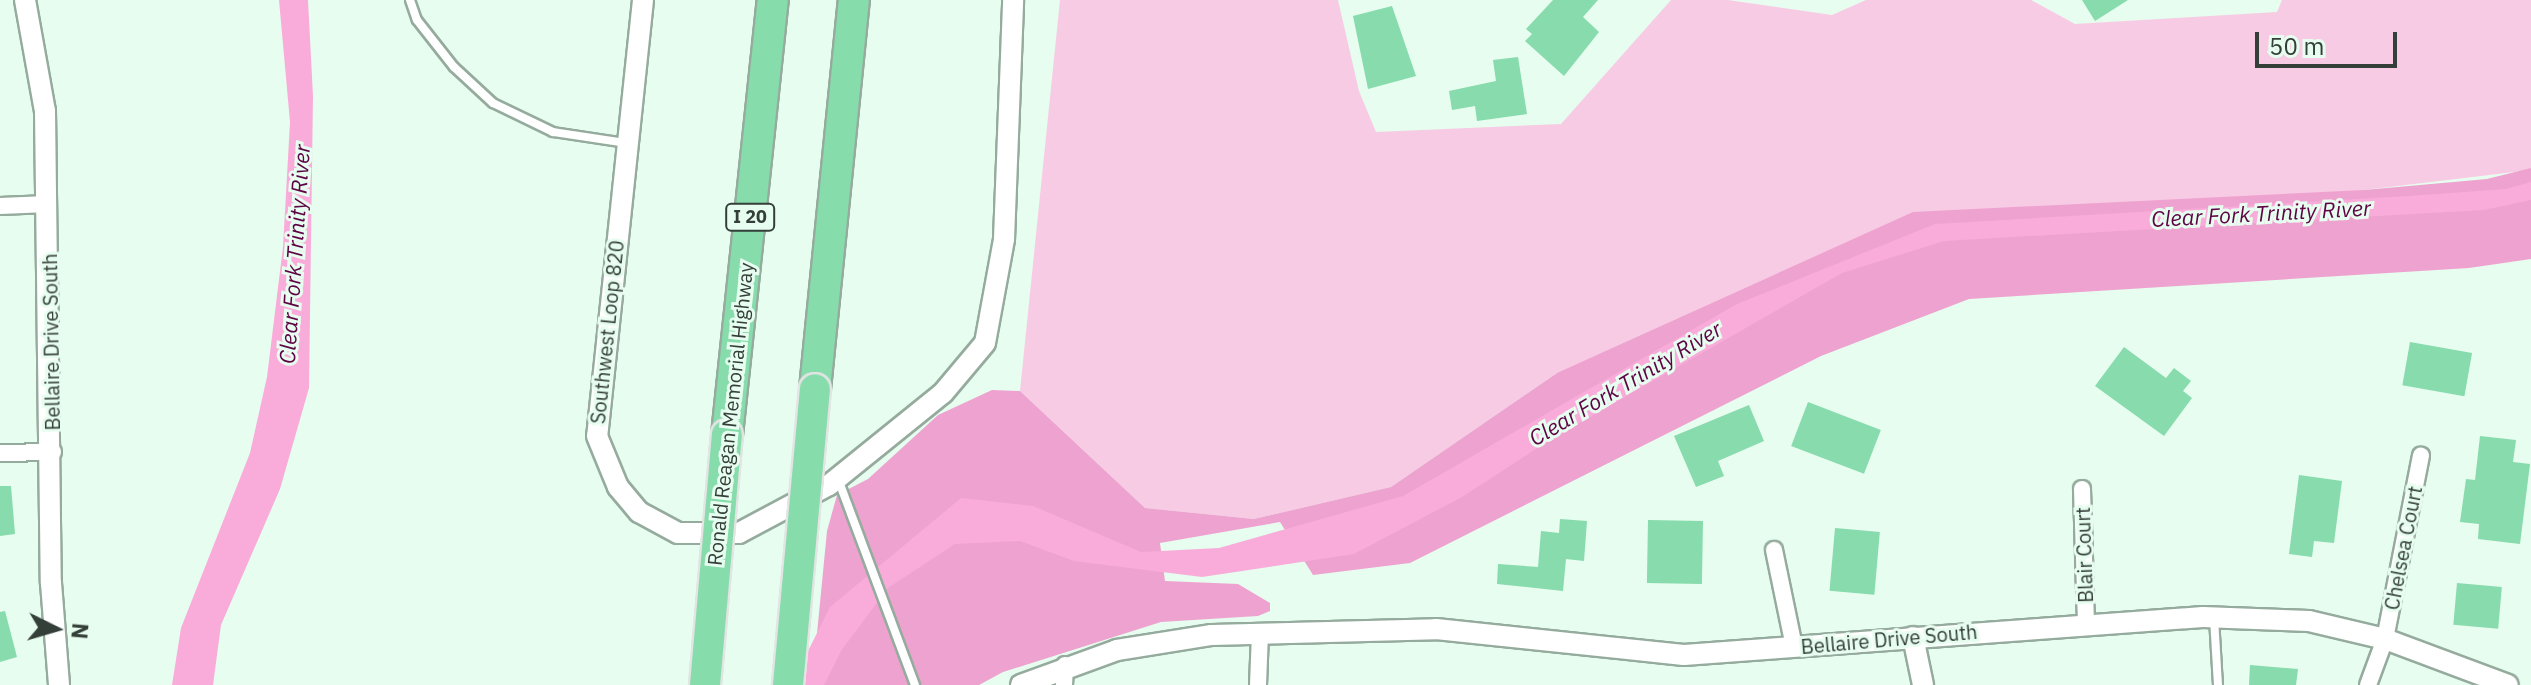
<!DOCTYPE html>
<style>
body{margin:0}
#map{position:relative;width:2531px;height:685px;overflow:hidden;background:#e6fdef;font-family:"IBM Plex Sans",sans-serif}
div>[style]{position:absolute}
.green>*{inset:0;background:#f8cbe4}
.forest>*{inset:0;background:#eea2cf}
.water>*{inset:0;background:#f9acd9}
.building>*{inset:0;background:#87dbac;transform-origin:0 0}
.roads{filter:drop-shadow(2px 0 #95ab9d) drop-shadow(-2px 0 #95ab9d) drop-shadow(0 2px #95ab9d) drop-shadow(0 -2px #95ab9d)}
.service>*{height:8px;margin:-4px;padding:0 4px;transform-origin:4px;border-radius:4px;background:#fff}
.minor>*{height:16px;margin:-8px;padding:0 8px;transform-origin:8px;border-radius:8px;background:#fff}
.tertiary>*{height:20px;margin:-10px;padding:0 10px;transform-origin:10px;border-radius:10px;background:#fff}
.motorway>*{height:30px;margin:-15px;padding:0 15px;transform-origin:15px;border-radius:15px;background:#87dcac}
.bridges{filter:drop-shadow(2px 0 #e3e4e3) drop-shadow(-2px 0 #e3e4e3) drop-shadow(0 2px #e3e4e3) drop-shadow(0 -2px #e3e4e3)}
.motorway-bridge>*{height:30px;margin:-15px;padding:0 15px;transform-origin:15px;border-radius:15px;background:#87dcac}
span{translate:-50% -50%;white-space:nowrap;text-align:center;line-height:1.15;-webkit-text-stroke:6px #e6fdef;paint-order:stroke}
.shield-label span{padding:2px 6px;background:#e6fdef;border:2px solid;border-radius:6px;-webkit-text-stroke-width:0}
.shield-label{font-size:18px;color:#353f39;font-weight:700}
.street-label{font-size:20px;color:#353f39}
.water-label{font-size:22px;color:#5f0345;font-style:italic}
.north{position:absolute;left:16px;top:589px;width:80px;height:80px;-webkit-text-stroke:6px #e6fdef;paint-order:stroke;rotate:95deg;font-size:22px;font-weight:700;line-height:32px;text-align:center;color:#353f39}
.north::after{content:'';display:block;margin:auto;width:28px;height:36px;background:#353f39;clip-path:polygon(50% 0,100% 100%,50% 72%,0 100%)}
.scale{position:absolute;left:2255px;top:32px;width:142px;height:36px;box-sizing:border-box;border:4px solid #353f39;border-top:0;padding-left:10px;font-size:24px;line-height:28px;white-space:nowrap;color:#353f39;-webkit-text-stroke:6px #e6fdef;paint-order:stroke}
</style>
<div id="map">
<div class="green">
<div style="clip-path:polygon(1060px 0,1338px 0,1359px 91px,1376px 132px,1561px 124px,1671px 0,1728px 0,1832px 15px,1866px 0,2031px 0,2075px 24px,2277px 12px,2282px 0,2531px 0,2531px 170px,2364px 190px,1557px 373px,1391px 487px,1254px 519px,1145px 508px,1020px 391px)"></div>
</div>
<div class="forest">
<div style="clip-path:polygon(2531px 168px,2531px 259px,2469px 268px,1969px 299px,1821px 356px,1410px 563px,1313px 575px,1280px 522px,1160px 543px,1165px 581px,1238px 584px,1270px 603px,1270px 611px,1258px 616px,1161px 622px,1003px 672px,979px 685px,812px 685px,827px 531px,837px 495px,868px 479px,938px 415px,992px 390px,1020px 391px,1145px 508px,1254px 519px,1391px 487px,1557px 373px,1913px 212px,2364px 190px,2487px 179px)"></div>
</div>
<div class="water">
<div style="clip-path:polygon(279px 0,308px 0,313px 96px,309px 388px,280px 489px,221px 625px,213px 685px,172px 685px,181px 628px,250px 453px,267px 377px,283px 247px,290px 122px)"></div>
<div style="clip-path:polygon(2531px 182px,2531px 200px,2484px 210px,1944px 241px,1842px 273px,1553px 438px,1462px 497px,1354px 554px,1202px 577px,1074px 561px,1020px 541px,955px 544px,888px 588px,841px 651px,824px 685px,791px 685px,830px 607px,961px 498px,1033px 506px,1141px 552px,1219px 548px,1403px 496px,1737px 304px,1935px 224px,2409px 196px,2506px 189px)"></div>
</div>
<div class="building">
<div style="clip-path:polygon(1553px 0,1598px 0,1583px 17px,1599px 32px,1564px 76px,1525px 41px,1532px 34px,1526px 29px)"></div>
<div style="clip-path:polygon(2082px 0,2128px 0,2095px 21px)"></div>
<div style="clip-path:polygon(1392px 6px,1416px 76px,1368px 89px,1353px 16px)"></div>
<div style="clip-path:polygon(1518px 57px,1527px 114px,1477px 121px,1475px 106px,1452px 110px,1449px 91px,1496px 81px,1493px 60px)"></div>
<div style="left:2410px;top:342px;width:63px;height:44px;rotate:10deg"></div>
<div style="clip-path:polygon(2124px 347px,2166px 378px,2174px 368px,2191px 381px,2183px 391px,2192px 398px,2164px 436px,2095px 386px)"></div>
<div style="left:1808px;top:402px;width:78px;height:47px;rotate:21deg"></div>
<div style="clip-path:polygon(1749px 405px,1764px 441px,1718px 461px,1724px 476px,1696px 487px,1674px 436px)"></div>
<div style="clip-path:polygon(2480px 436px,2516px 440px,2513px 462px,2530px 464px,2520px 544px,2478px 539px,2479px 524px,2460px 522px,2466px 479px,2475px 480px)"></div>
<div style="clip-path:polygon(2299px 475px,2342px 481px,2334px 543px,2314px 541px,2312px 557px,2289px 554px)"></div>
<div style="clip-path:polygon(0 486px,11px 486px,15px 534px,0 536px)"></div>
<div style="clip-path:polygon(1560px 519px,1587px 521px,1584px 561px,1566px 559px,1563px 591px,1497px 584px,1498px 564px,1538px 567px,1541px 531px,1559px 533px)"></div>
<div style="left:1648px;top:520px;width:55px;height:63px;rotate:1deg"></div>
<div style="left:1835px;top:528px;width:45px;height:63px;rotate:5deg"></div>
<div style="left:2457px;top:583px;width:45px;height:42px;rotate:5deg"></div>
<div style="clip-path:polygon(5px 611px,17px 657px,0 662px,0 612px)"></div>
<div style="clip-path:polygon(2250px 665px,2298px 669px,2296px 685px,2249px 685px)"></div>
</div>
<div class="roads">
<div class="service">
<div style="left:410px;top:0;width:21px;rotate:71deg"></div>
<div style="left:417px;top:20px;width:60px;rotate:51.8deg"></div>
<div style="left:454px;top:67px;width:53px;rotate:42.7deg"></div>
<div style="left:493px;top:103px;width:67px;rotate:25.8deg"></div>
<div style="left:553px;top:132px;width:74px;rotate:8.6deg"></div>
<div style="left:838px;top:479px;width:220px;rotate:69.5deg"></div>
<div style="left:2214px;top:618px;width:67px;rotate:86.6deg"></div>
</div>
<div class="minor">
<div style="left:0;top:206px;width:48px;rotate:-2.4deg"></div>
<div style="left:0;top:453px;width:53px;rotate:-1.1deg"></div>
<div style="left:2082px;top:489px;width:133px;rotate:88.3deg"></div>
<div style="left:1774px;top:550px;width:99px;rotate:78.3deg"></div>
<div style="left:1064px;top:685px;width:20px;rotate:-87deg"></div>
<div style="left:1258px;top:685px;width:52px;rotate:-87.8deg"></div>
<div style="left:2368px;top:685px;width:49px;rotate:-69.7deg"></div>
<div style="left:2385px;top:639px;width:187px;rotate:-78.9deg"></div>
</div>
<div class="tertiary">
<div style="left:25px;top:0;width:113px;rotate:79.8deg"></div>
<div style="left:45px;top:111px;width:472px;rotate:89.3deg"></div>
<div style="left:51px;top:583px;width:102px;rotate:85.5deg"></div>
<div style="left:643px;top:0;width:438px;rotate:96deg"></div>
<div style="left:597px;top:436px;width:55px;rotate:67.6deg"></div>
<div style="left:618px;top:487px;width:33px;rotate:50deg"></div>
<div style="left:639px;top:512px;width:44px;rotate:28.3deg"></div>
<div style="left:678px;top:533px;width:61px"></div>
<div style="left:739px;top:533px;width:102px;rotate:-28.1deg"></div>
<div style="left:829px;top:485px;width:146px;rotate:-38.9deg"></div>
<div style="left:943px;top:393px;width:65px;rotate:-50deg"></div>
<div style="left:985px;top:343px;width:106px;rotate:-79.6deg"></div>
<div style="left:1004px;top:239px;width:239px;rotate:-87.8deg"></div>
<div style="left:1913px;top:637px;width:49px;rotate:78.2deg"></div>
<div style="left:1021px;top:685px;width:102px;rotate:-20deg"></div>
<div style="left:1117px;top:650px;width:96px;rotate:-9deg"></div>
<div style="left:1212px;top:635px;width:224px;rotate:-1.5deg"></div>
<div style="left:1436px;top:629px;width:249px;rotate:6deg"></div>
<div style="left:1684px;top:655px;width:520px;rotate:-4.19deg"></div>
<div style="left:2203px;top:617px;width:106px;rotate:2.2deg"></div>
<div style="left:2309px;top:621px;width:78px;rotate:13.3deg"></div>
<div style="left:2385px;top:639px;width:131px;rotate:20.5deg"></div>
</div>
<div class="motorway">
<div style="left:815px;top:389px;width:391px;rotate:-84.3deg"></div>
<div style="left:727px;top:435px;width:437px;rotate:-84deg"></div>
</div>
</div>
<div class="bridges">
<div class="motorway-bridge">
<div style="left:705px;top:685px;width:251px;rotate:-85deg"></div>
<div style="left:788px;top:685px;width:297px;rotate:-84.8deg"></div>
</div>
</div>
<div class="shield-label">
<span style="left:750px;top:217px">I 20</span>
</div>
<div class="street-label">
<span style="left:607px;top:332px;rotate:-84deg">Southwest Loop 820</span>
<span style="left:51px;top:342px;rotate:-91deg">Bellaire Drive South</span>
<span style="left:730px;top:414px;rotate:-84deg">Ronald Reagan Memorial Highway</span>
<span style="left:2403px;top:548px;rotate:-79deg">Chelsea Court</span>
<span style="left:2084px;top:555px;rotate:-92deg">Blair Court</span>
<span style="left:1889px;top:639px;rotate:-5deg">Bellaire Drive South</span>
</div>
<div class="water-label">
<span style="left:2261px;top:213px;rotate:-3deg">Clear Fork Trinity River</span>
<span style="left:294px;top:254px;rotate:-86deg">Clear Fork Trinity River</span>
<span style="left:1625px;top:383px;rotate:-31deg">Clear Fork Trinity River</span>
</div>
<div class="north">N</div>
<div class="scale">50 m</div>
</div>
